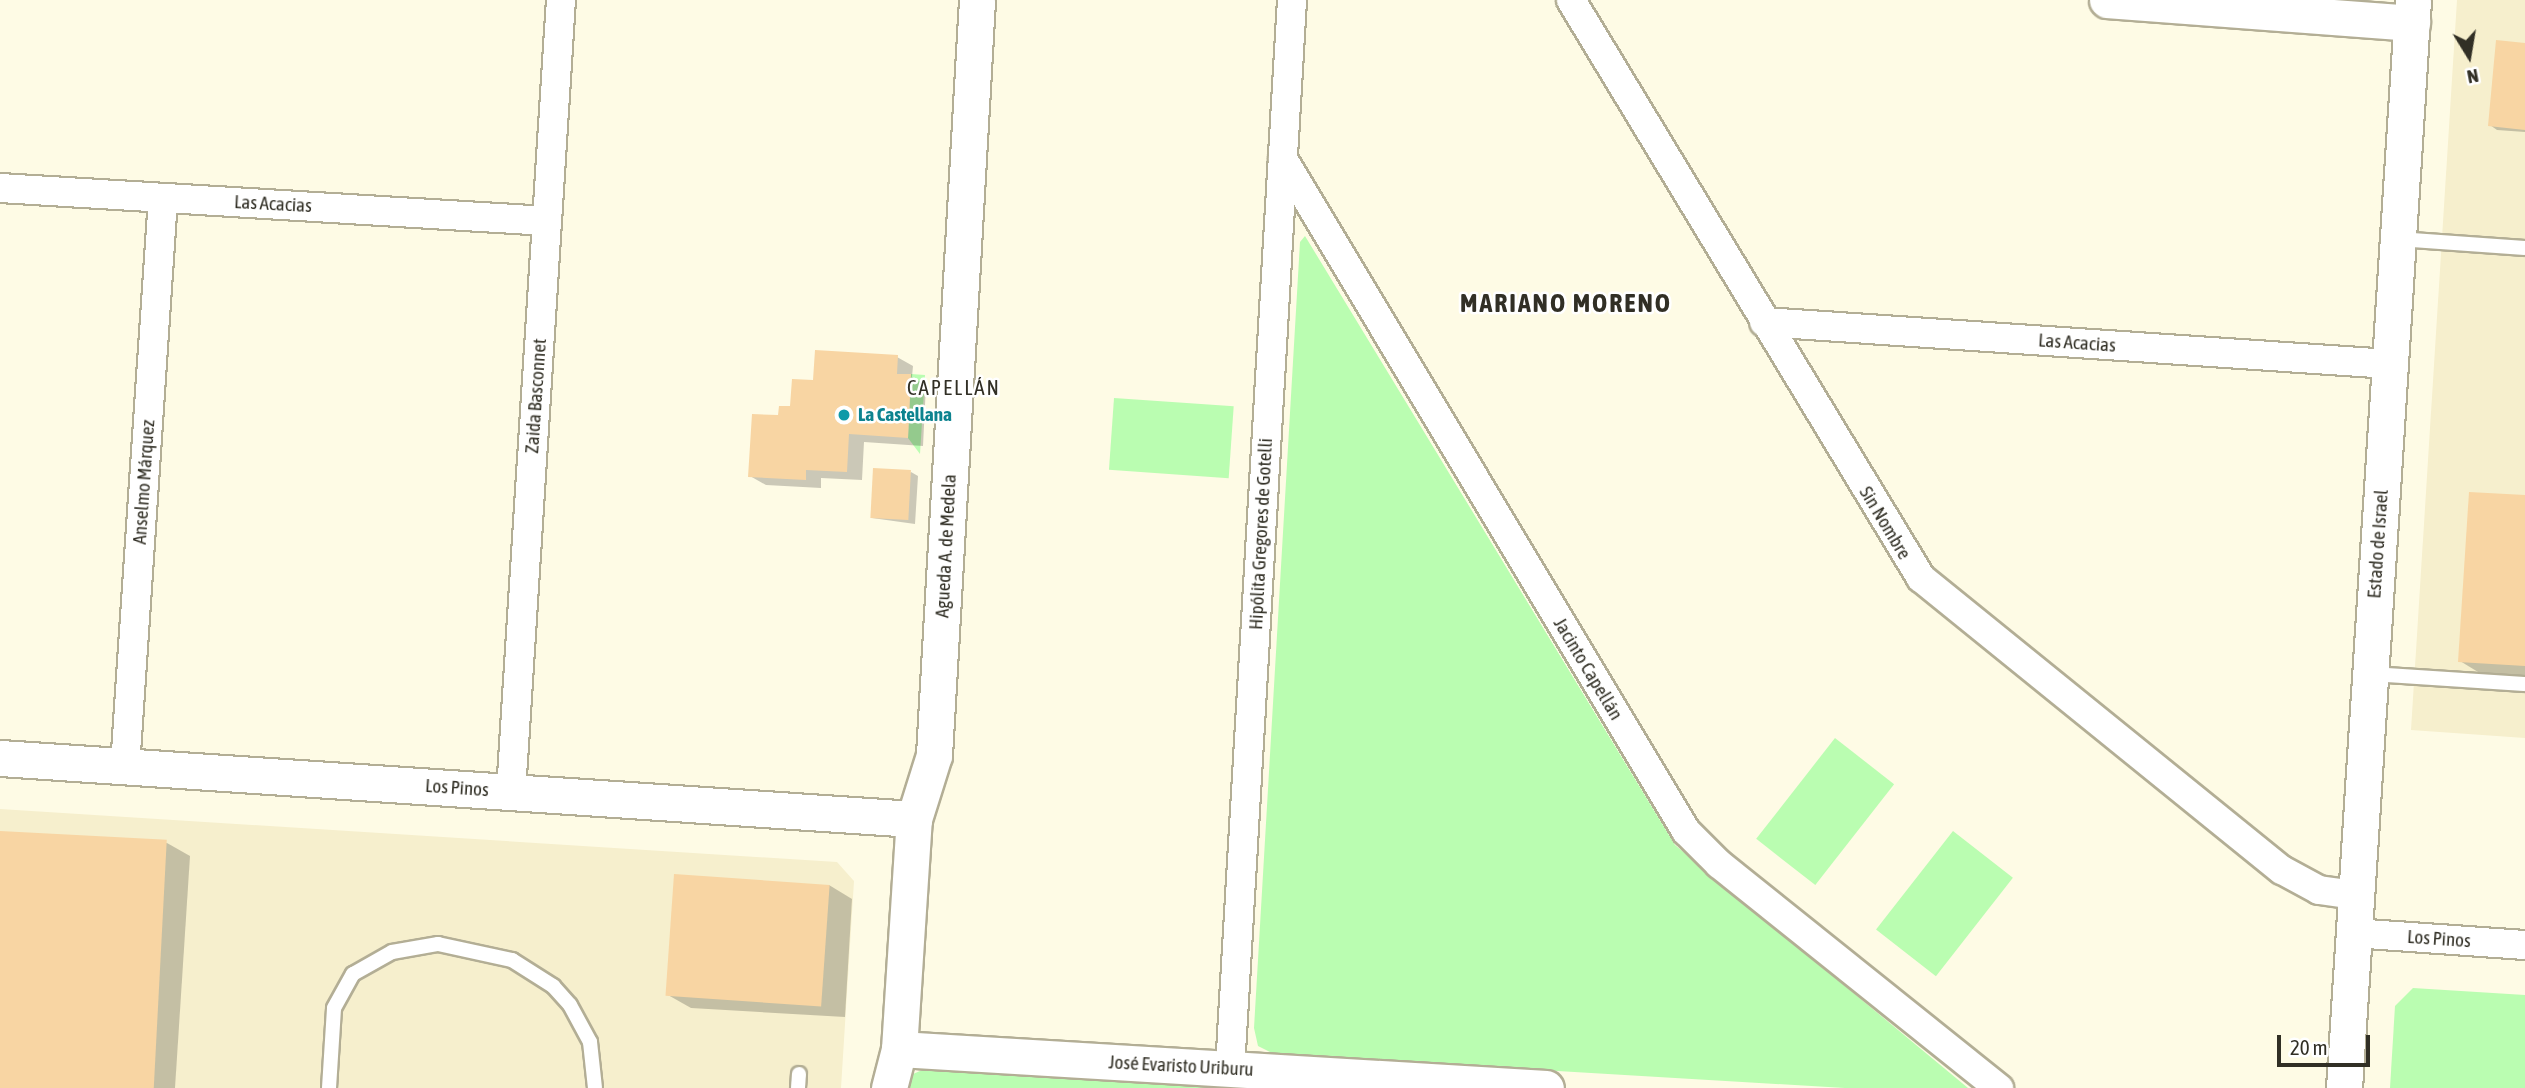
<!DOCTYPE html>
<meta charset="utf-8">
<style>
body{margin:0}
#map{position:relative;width:2525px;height:1088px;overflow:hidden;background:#fefbe5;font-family:"Asap Condensed",sans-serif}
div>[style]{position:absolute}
.built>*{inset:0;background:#f6efcd}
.green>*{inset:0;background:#bafdb1;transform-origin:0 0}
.shadow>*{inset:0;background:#0003}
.building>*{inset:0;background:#f8d5a3;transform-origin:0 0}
.roads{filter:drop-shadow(2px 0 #b3ae95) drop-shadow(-2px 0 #b3ae95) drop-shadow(0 2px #b3ae95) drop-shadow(0 -2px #b3ae95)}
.service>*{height:14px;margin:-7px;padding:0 7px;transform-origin:7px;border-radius:7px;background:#fff}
.minor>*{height:28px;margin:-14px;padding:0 14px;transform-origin:14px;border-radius:14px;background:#fff}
.tertiary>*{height:35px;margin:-17.5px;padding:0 17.5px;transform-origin:17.5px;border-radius:17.5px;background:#fff}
.dots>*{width:19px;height:19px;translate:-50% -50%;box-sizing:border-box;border:4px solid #fff;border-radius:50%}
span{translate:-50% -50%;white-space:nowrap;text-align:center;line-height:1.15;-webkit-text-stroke:5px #fff;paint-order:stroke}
.street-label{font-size:19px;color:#312f25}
.culture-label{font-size:19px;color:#0d838f;font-weight:700}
.left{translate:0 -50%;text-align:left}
.neighbourhood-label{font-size:21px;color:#312f25;letter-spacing:2px}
.district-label{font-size:26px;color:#312f25;font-weight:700;letter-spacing:2px}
.north{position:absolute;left:2434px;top:21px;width:70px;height:70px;-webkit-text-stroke:5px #fff;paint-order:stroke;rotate:169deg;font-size:19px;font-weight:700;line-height:28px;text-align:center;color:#312f25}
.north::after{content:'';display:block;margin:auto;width:24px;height:32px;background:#312f25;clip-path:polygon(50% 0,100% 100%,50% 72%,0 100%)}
.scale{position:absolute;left:2277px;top:1035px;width:93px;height:32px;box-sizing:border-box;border:4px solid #312f25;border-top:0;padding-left:9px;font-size:21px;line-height:24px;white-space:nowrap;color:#312f25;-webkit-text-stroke:5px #fff;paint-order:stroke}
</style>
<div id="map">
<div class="built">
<div style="clip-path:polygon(2457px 0,2525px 0,2525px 738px,2411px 730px)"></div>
<div style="clip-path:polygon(0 809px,837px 862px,854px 881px,841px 1088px,0 1088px)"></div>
</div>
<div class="green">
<div style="clip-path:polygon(1305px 236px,1675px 845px,1968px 1088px,1845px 1088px,1274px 1054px,1258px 1046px,1254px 1028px,1300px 242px)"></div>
<div style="clip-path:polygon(911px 374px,925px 375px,920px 454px,908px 438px)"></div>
<div style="left:1114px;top:398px;width:120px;height:72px;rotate:4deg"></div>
<div style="left:1835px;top:738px;width:75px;height:128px;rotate:38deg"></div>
<div style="left:1953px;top:831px;width:76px;height:125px;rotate:38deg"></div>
<div style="clip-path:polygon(2413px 988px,2525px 995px,2525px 1088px,2390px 1088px,2395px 1006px)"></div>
<div style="clip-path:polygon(927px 1068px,1260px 1088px,908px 1088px,913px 1074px)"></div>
</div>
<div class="shadow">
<div style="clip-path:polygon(2525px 44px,2525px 132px,2497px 130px,2490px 125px)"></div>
<div style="clip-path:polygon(897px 357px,913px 366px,912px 377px,926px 385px,923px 446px,864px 442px,862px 480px,821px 478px,821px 488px,766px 485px,750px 476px,780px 417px,815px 382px)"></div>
<div style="clip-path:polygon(911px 472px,918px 476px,915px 524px,872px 518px)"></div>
<div style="clip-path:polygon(2525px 497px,2525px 677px,2483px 675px,2460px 661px)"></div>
<div style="clip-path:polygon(0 832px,167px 843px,190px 856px,175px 1088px,0 1088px)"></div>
<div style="clip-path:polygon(829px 885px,852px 899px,845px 1017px,691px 1008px,668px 995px)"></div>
</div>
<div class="building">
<div style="clip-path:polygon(2496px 40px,2525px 43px,2525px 130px,2488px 126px)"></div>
<div style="clip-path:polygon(815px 350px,898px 355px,897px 374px,911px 374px,908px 438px,849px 434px,847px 472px,806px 470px,806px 480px,748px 477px,752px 414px,778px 415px,779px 406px,790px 406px,792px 379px,813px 380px)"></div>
<div style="left:873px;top:468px;width:38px;height:50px;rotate:3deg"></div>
<div style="clip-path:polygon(2469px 492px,2525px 495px,2525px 666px,2458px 662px)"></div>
<div style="left:0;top:831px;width:167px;height:257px;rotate:3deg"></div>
<div style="left:674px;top:874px;width:156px;height:122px;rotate:4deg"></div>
</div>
<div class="roads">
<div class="service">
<div style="left:2398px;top:239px;width:127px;rotate:4.1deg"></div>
<div style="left:2371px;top:674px;width:154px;rotate:3.7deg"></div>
<div style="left:329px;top:1088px;width:80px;rotate:-86.4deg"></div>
<div style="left:334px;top:1008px;width:39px;rotate:-61deg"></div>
<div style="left:353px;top:974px;width:45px;rotate:-29.4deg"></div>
<div style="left:392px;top:952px;width:47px;rotate:-9.9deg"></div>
<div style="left:438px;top:944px;width:76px;rotate:12.2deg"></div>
<div style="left:512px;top:960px;width:49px;rotate:32.4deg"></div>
<div style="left:553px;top:986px;width:25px;rotate:48deg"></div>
<div style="left:570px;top:1005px;width:42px;rotate:61.6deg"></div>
<div style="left:590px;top:1042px;width:46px;rotate:83.8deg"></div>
<div style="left:798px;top:1088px;width:14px;rotate:-86deg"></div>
</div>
<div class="minor">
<div style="left:1571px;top:0;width:676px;rotate:58.8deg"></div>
<div style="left:1921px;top:578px;width:464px;rotate:39deg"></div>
<div style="left:2282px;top:870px;width:42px;rotate:28.4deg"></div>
<div style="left:2319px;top:890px;width:37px;rotate:8deg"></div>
<div style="left:1283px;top:159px;width:784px;rotate:59.05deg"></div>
<div style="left:1686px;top:831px;width:47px;rotate:45deg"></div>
<div style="left:1719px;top:864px;width:359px;rotate:38.7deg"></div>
<div style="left:0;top:188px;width:548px;rotate:3.45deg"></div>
<div style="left:1764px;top:322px;width:627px;rotate:3.84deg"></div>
<div style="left:125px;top:767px;width:570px;rotate:-86.18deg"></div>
<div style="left:511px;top:792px;width:794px;rotate:-86.39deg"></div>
<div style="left:2353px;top:933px;width:172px;rotate:4deg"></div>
<div style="left:1230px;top:1069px;width:1071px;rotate:-86.68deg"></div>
</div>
<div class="tertiary">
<div style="left:2107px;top:0;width:306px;rotate:4.3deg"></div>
<div style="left:0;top:758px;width:916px;rotate:3.82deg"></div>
<div style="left:899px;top:1049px;width:648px;rotate:3.45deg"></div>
<div style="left:889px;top:1088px;width:40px;rotate:-75.6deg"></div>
<div style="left:899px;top:1049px;width:230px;rotate:-86.3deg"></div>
<div style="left:914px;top:819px;width:67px;rotate:-72.6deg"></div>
<div style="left:934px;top:755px;width:756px;rotate:-86.74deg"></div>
<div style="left:2344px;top:1088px;width:1090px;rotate:-86.37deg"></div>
</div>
</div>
<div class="dots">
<div style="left:844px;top:415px;background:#0f9aa8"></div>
</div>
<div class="street-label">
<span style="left:273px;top:204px;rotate:3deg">Las Acacias</span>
<span style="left:2077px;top:343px;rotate:4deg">Las Acacias</span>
<span style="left:536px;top:396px;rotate:-86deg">Zaida Basconnet</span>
<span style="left:144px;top:482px;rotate:-86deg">Anselmo Márquez</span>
<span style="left:1885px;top:523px;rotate:59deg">Sin Nombre</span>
<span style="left:1261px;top:534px;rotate:-87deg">Hipólita Gregores de Gotelli</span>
<span style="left:2378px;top:544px;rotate:-86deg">Estado de Israel</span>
<span style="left:946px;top:546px;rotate:-87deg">Agueda A. de Medela</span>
<span style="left:1588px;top:669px;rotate:59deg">Jacinto Capellán</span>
<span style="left:457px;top:788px;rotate:4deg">Los Pinos</span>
<span style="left:2439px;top:939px;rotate:4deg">Los Pinos</span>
<span style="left:1181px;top:1066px;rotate:3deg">José Evaristo Uriburu</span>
</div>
<div class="culture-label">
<span class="left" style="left:858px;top:415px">La Castellana</span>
</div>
<div class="neighbourhood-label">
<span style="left:954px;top:387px">CAPELLÁN</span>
</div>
<div class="district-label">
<span style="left:1566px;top:304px">MARIANO MORENO</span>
</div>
<div class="north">N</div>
<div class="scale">20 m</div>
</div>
